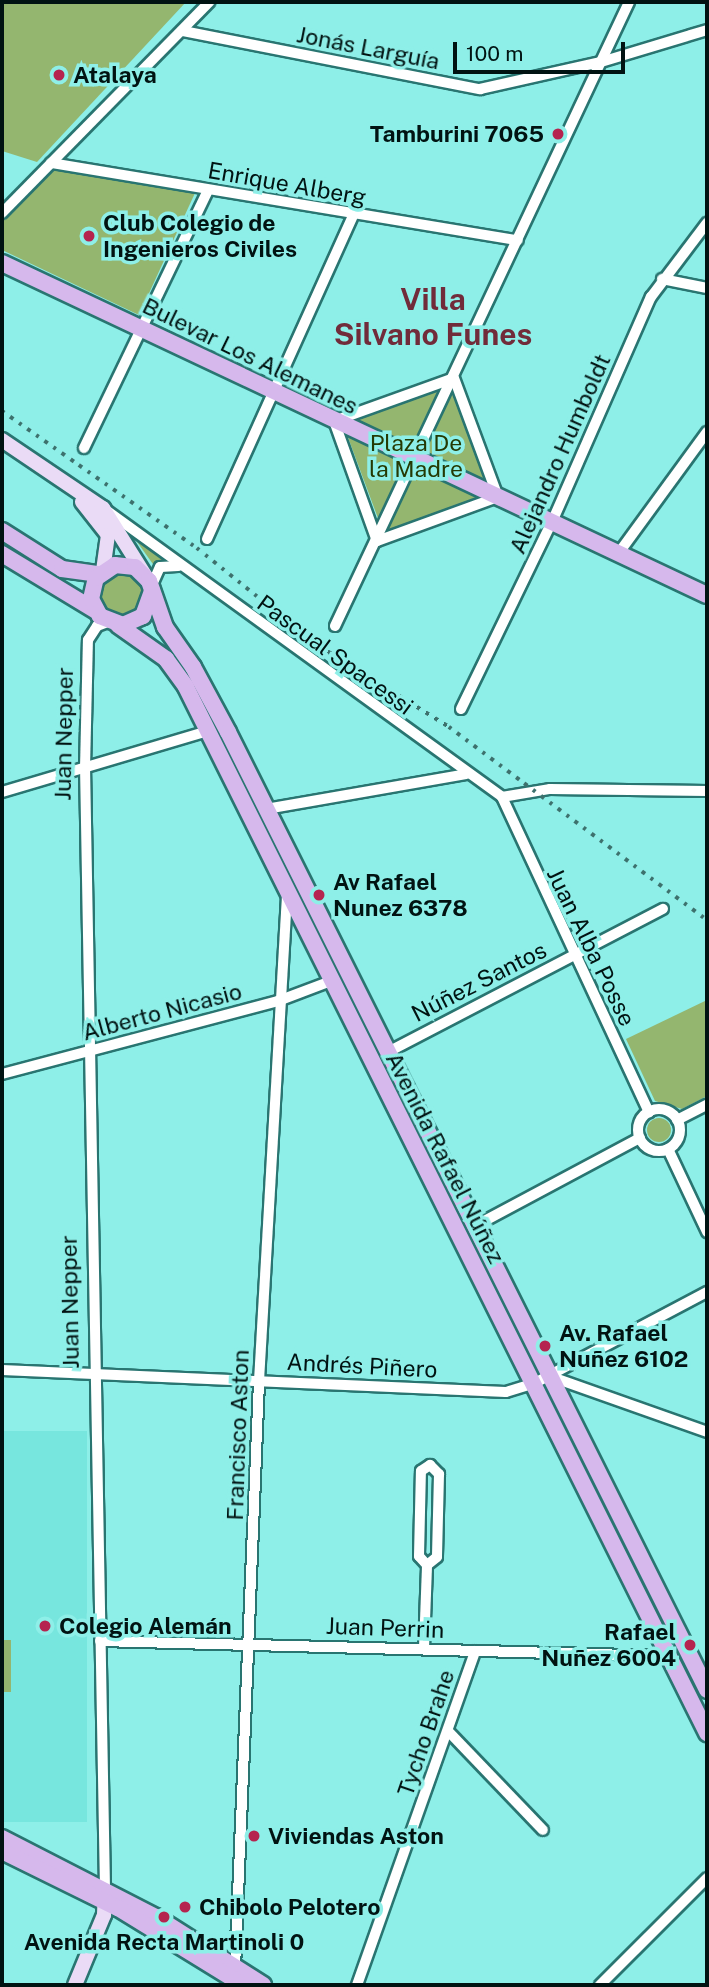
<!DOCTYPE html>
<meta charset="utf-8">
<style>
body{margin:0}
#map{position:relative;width:709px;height:1987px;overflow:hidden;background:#8eefe8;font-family:"Public Sans",sans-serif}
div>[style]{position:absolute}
.built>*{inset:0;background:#77e6de;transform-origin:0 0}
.green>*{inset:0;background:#94b66f;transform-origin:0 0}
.round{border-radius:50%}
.roads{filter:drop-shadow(2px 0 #297571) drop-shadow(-2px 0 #297571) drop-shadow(0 2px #297571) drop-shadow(0 -2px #297571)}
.street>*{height:10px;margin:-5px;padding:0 5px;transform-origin:5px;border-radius:5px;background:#fff}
.street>.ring{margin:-5px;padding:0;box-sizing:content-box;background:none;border:10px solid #fff;border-radius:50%}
.secondary>*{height:14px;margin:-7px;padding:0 7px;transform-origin:7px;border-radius:7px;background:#eadbf6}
.primary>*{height:16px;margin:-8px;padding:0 8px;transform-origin:8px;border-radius:8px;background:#d6b8ec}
.rail>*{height:3.5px;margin-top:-1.75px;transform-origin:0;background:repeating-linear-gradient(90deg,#3d716d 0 3.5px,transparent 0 10.5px)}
.dots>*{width:19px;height:19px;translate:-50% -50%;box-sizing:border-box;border:4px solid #8eefe8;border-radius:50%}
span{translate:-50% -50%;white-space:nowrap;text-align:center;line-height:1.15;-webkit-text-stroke:7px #8eefe8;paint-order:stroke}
.street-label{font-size:23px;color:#011312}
.poi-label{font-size:23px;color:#011312;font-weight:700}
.left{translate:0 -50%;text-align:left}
.right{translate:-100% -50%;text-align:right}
.park-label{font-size:23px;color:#243903}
.district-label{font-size:30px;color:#712b3a;font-weight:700}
.frame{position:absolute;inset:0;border:4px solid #011312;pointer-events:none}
.scale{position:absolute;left:453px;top:42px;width:172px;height:32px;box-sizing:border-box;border:4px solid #011312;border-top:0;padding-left:9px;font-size:21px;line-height:24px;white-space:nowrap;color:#011312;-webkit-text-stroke:5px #8eefe8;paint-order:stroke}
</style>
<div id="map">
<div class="built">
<div style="left:2px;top:1431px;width:85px;height:391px"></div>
</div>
<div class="green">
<div style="clip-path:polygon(2px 2px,186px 2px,37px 162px,2px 151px)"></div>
<div style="clip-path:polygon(53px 169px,195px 193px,139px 315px,2px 250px,2px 222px)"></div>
<div style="clip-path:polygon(450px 385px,489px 489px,484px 496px,384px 535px,388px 527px,382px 529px,343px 424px)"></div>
<div style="clip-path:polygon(130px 532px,168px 561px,155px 567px)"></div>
<div class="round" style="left:99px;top:573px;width:44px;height:44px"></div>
<div style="clip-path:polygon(707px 1000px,707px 1096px,682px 1109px,655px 1101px,626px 1039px)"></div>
<div class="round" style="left:647px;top:1118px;width:24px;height:24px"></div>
<div style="left:2px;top:1640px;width:9px;height:52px"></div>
</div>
<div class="roads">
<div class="street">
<div style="left:183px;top:31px;width:303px;rotate:11.1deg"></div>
<div style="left:480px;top:89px;width:124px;rotate:-12.6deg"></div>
<div style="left:601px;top:62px;width:111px;rotate:-16.8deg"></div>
<div style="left:51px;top:163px;width:473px;rotate:9.4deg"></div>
<div style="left:2px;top:213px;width:296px;rotate:-45.5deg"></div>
<div style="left:662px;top:279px;width:46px;rotate:11.3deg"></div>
<div style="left:84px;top:448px;width:286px;rotate:-64.3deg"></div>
<div style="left:106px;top:510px;width:489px;rotate:35.9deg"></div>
<div style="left:502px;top:797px;width:49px;rotate:-9.5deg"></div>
<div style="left:550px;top:789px;width:157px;rotate:0.7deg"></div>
<div style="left:207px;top:539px;width:355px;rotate:-65.7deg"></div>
<div style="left:377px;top:541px;width:127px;rotate:-109.7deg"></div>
<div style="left:334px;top:421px;width:127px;rotate:-19.7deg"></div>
<div style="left:377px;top:541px;width:129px;rotate:-20deg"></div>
<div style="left:498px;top:497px;width:127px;rotate:-110.3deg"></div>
<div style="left:618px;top:554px;width:151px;rotate:-53.9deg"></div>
<div style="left:151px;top:587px;width:22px;rotate:-66deg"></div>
<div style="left:160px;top:567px;width:18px;rotate:-3deg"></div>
<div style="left:335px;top:626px;width:690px;rotate:-64.77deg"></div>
<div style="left:461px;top:709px;width:208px;rotate:-64.1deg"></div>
<div style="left:552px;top:522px;width:246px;rotate:-66.3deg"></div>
<div style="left:651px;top:297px;width:93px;rotate:-52.9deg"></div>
<div style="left:2px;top:792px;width:215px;rotate:-16.5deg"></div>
<div style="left:502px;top:797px;width:348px;rotate:65deg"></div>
<div style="left:266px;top:809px;width:203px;rotate:-9.9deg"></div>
<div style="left:388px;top:1052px;width:310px;rotate:-27.5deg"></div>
<div style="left:2px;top:1074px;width:285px;rotate:-14.8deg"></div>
<div style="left:278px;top:1001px;width:57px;rotate:-20.7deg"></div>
<div class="ring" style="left:638px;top:1109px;width:32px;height:32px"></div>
<div style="left:677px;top:1120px;width:34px;rotate:-27deg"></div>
<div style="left:668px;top:1149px;width:92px;rotate:64.8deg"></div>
<div style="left:475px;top:1226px;width:187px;rotate:-28.1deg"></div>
<div style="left:2px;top:1370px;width:504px;rotate:2.5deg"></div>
<div style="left:506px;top:1392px;width:28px;rotate:-17deg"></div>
<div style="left:533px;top:1384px;width:197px;rotate:-27.9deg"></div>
<div style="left:549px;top:1376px;width:168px;rotate:19.5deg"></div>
<div style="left:430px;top:1465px;width:13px;rotate:45deg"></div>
<div style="left:439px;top:1474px;width:83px;rotate:91.4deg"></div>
<div style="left:437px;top:1557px;width:13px;rotate:141deg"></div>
<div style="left:427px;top:1565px;width:12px;rotate:-132deg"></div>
<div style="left:419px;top:1556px;width:85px;rotate:-88.7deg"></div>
<div style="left:421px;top:1471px;width:11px;rotate:-34deg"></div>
<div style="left:100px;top:1641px;width:569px;rotate:1.51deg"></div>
<div style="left:424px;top:1648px;width:83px;rotate:-87.9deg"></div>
<div style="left:448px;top:1731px;width:137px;rotate:46.2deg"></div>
<div style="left:105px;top:1889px;width:1120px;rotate:-91.02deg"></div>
<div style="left:85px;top:769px;width:129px;rotate:-88.7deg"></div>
<div style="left:88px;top:640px;width:17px;rotate:-57deg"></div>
<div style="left:97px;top:626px;width:12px;rotate:-20deg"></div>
<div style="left:235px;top:1969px;width:588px;rotate:-87.66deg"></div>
<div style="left:259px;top:1381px;width:489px;rotate:-86.7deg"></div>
<div style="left:357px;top:1985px;width:354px;rotate:-70.5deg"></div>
<div style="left:600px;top:1985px;width:151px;rotate:-45deg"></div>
</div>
<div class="secondary">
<div style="left:2px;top:440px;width:122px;rotate:34deg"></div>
<div style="left:103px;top:508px;width:79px;rotate:57.9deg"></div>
<div style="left:82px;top:502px;width:42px;rotate:51.8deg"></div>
<div style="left:108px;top:535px;width:35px;rotate:98deg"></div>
<div style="left:75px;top:1985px;width:76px;rotate:-67.5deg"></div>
<div style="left:104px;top:1915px;width:24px;rotate:-88deg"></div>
</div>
<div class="primary">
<div style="left:2px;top:263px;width:779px;rotate:25.22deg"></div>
<div style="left:2px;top:531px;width:71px;rotate:32.3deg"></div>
<div style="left:62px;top:569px;width:37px;rotate:8deg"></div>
<div style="left:2px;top:554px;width:110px;rotate:31.2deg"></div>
<div style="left:152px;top:591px;width:27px;rotate:110deg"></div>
<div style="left:143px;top:616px;width:22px;rotate:156deg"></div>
<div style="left:123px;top:625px;width:25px;rotate:-159deg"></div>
<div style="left:100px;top:616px;width:19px;rotate:-118deg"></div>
<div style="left:91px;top:599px;width:22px;rotate:-77deg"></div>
<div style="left:96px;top:578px;width:23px;rotate:-34deg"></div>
<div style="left:115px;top:565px;width:20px;rotate:6deg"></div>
<div style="left:135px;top:567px;width:20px;rotate:45deg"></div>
<div style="left:149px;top:581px;width:49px;rotate:70.8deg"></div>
<div style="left:165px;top:627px;width:49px;rotate:55deg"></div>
<div style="left:193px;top:667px;width:74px;rotate:61.7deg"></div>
<div style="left:228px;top:732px;width:1071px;rotate:63.43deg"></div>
<div style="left:118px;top:625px;width:59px;rotate:35.3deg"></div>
<div style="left:166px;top:659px;width:34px;rotate:54deg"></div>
<div style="left:186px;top:687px;width:1169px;rotate:63.52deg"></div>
<div style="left:2px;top:1838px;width:173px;rotate:27.2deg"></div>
<div style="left:156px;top:1917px;width:127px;rotate:32.4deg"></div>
<div style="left:2px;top:1851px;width:129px;rotate:26.2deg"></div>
<div style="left:118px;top:1908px;width:147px;rotate:31.6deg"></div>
</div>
</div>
<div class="rail">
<div style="left:2px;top:411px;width:238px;rotate:35.1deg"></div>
<div style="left:197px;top:548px;width:156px;rotate:38.8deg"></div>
<div style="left:319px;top:646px;width:153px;rotate:31.9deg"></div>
<div style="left:449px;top:727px;width:322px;rotate:36.8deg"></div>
</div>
<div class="dots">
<div style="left:59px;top:75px;background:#b5244f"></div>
<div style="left:558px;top:134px;background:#b5244f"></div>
<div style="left:89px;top:236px;background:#b5244f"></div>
<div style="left:319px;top:895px;background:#b5244f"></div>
<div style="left:545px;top:1346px;background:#b5244f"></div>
<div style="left:45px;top:1626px;background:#b5244f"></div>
<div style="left:690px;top:1645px;background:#b5244f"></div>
<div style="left:254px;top:1836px;background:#b5244f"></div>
<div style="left:185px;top:1907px;background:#b5244f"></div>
<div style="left:164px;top:1917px;background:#b5244f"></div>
</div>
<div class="street-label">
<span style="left:368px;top:48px;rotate:11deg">Jonás Larguía</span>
<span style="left:287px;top:184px;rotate:10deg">Enrique Alberg</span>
<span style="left:250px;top:356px;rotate:26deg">Bulevar Los Alemanes</span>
<span style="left:560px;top:454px;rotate:-66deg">Alejandro Humboldt</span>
<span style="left:335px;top:655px;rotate:36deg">Pascual Spacessi</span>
<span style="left:64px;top:734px;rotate:-89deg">Juan Nepper</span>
<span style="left:591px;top:947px;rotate:64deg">Juan Alba Posse</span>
<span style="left:479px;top:982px;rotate:-27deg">Núñez Santos</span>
<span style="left:162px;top:1012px;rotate:-15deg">Alberto Nicasio</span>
<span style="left:445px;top:1158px;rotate:63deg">Avenida Rafael Núñez</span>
<span style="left:70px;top:1302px;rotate:-91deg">Juan Nepper</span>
<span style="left:362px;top:1366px;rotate:3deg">Andrés Piñero</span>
<span style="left:238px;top:1435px;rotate:-88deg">Francisco Aston</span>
<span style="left:385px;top:1628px;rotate:2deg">Juan Perrin</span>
<span style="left:426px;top:1733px;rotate:-71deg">Tycho Brahe</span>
</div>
<div class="poi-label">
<span class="left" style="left:73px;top:75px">Atalaya</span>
<span class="right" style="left:544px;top:134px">Tamburini 7065</span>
<span class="left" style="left:103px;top:236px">Club Colegio de<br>Ingenieros Civiles</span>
<span class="left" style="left:333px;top:895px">Av Rafael<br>Nunez 6378</span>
<span class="left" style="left:559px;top:1346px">Av. Rafael<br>Nuñez 6102</span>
<span class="left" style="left:59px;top:1626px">Colegio Alemán</span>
<span class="right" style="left:676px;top:1645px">Rafael<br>Nuñez 6004</span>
<span class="left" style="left:268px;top:1836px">Viviendas Aston</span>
<span class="left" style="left:199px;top:1907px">Chibolo Pelotero</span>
<span style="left:164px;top:1942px">Avenida Recta Martinoli 0</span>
</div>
<div class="park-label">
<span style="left:416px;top:456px">Plaza De<br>la Madre</span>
</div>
<div class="district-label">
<span style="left:433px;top:316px">Villa<br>Silvano Funes</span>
</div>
<div class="frame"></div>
<div class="scale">100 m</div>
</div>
